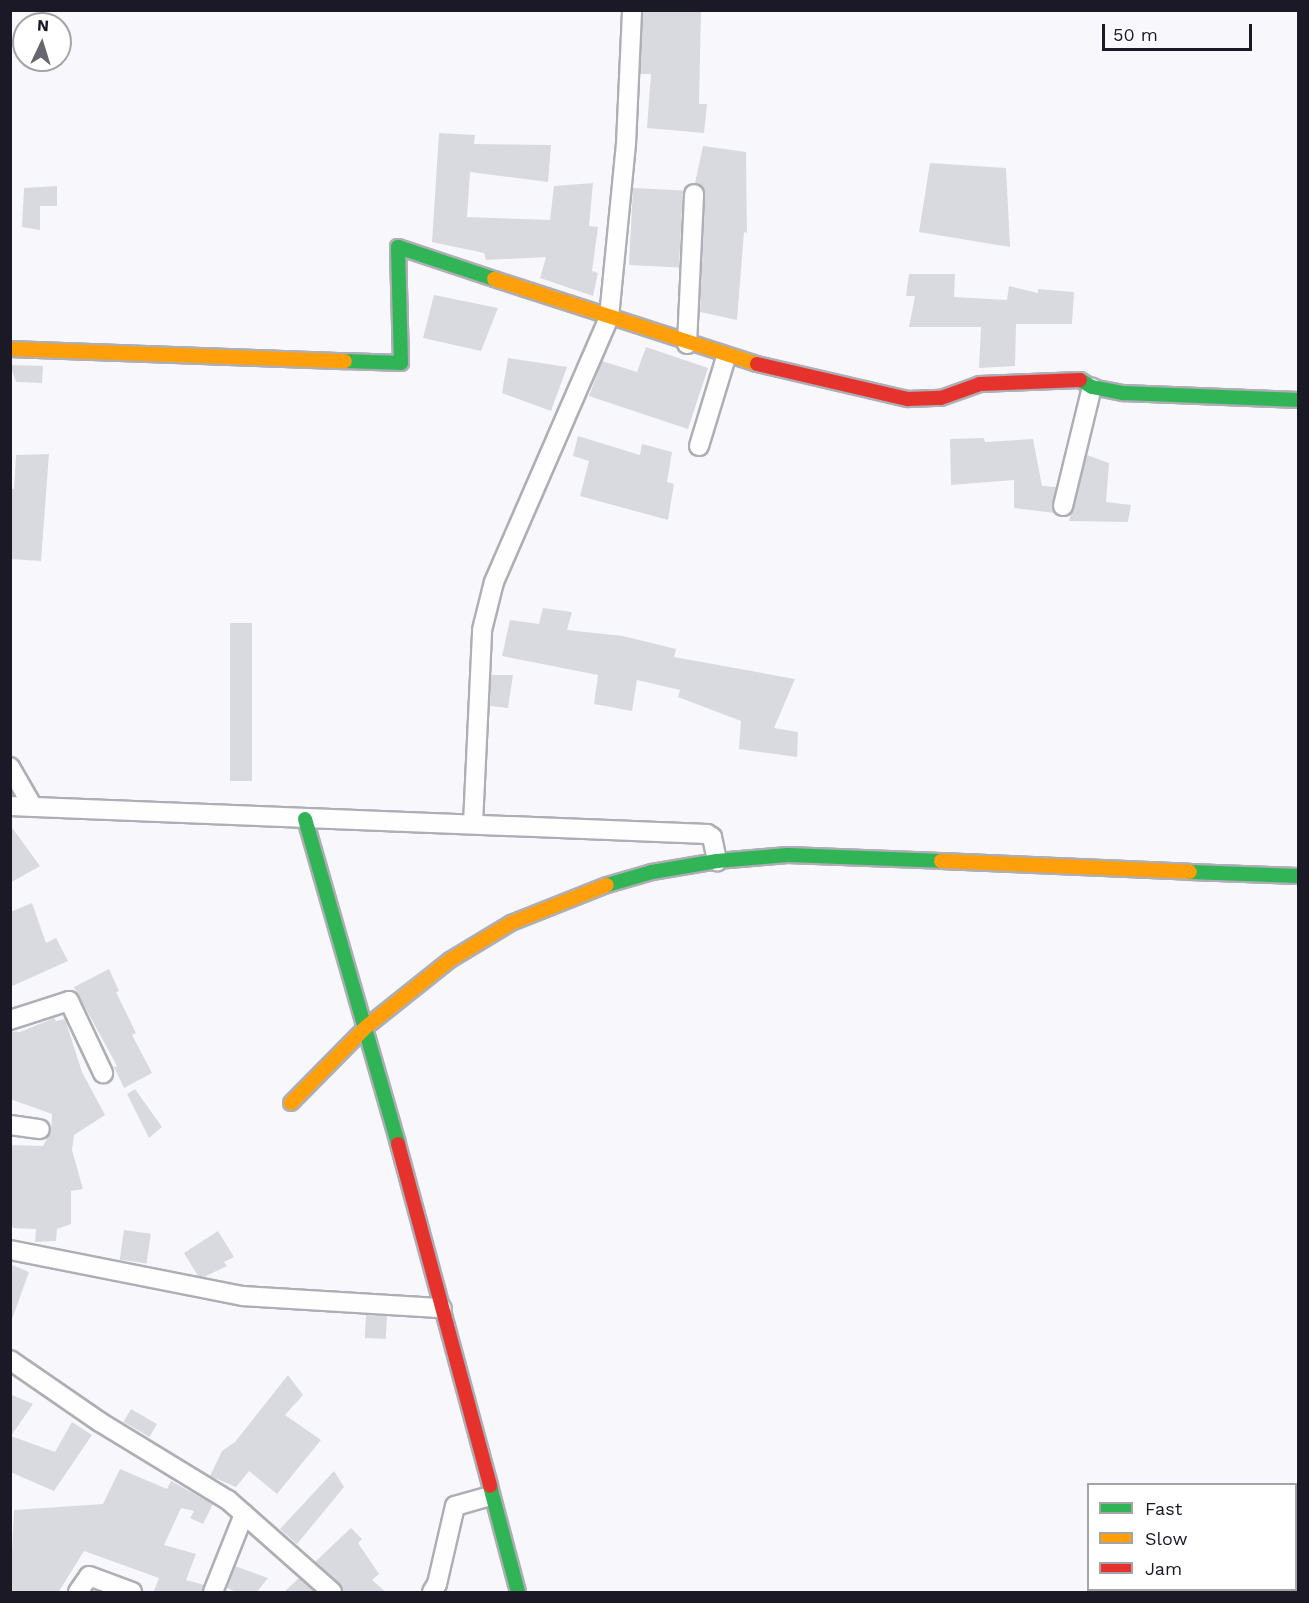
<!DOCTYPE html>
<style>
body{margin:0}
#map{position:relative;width:1309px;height:1603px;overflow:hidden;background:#f8f8fc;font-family:"Work Sans",sans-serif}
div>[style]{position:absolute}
.building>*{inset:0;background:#d9d9e0;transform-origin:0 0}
.roads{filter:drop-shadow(2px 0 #aeaeb6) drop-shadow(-2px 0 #aeaeb6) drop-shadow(0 2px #aeaeb6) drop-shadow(0 -2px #aeaeb6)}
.street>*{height:18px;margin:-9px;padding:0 9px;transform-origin:9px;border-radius:9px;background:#fefeff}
.fast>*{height:14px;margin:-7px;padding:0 7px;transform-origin:7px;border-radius:7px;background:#30b455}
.slow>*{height:14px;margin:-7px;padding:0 7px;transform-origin:7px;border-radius:7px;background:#ff9f0a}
.jam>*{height:14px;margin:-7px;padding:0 7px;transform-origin:7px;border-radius:7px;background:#e5322d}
span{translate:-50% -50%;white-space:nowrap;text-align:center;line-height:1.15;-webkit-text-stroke:4.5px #fff;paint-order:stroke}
.frame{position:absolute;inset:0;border:12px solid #1a1925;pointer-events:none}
.legend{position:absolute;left:1087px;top:1483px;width:210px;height:108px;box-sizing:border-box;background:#fff;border:2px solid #a3a3a8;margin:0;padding:8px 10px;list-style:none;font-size:18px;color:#1a1925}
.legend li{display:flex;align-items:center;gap:12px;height:30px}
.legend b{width:30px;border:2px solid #a3a3a8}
.north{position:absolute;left:12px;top:12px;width:60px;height:60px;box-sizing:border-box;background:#fff;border:2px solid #a3a3a8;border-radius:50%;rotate:4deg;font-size:16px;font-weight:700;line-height:24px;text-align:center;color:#1a1925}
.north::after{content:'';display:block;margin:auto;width:21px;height:27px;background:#686770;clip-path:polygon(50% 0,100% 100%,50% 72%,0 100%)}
.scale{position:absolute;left:1102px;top:24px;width:150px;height:27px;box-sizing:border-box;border:3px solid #1a1925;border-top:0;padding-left:8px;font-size:18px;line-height:21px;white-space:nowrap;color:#1a1925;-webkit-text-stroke:4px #fff;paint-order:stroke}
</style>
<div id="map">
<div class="building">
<div style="clip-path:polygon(643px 10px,701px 10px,699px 104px,707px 104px,704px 133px,647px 128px,651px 74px,640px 74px)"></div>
<div style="clip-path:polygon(439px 133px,475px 135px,474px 144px,551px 145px,548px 182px,470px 172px,467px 217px,550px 220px,554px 186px,593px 183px,589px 226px,598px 227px,592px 271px,598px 273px,593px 296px,540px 278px,546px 257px,486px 260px,484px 253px,432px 242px)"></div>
<div style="clip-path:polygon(703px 146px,746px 152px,747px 233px,744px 232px,737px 320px,700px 312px,705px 195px,695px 183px)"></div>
<div style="clip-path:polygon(930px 163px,1006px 168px,1010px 247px,919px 232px)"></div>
<div style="clip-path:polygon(57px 186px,57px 206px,40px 206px,40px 230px,22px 227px,24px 188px)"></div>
<div style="left:633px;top:188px;width:50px;height:77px;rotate:3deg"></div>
<div style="clip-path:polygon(909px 274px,955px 274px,954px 297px,1007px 300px,1009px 286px,1038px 293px,1038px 289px,1074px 292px,1072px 324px,1016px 324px,1015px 366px,979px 368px,981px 327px,909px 327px,915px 296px,906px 296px)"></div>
<div style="clip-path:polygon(434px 295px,498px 308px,481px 351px,423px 338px)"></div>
<div style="clip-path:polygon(646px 347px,708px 368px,688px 429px,589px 396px,602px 361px,637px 372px)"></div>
<div style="clip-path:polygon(508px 358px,567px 367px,551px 411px,502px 393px)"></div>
<div style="clip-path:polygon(10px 365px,43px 366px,42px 383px,16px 382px)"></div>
<div style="clip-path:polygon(578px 436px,640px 455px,642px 444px,672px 452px,667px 482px,674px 484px,668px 520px,580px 496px,589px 461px,573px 456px)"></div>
<div style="clip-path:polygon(984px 438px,985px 442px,1033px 439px,1042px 486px,1056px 487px,1054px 513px,1014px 508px,1014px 480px,951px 485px,950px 439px)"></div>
<div style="clip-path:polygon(49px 454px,41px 561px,10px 559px,10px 489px,14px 489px,16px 455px)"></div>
<div style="clip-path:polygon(1087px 455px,1109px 463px,1106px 502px,1131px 505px,1128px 522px,1069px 521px)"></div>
<div style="clip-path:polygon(543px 608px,572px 612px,567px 630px,623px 636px,676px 649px,674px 657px,795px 679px,774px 728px,798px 732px,797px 757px,739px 749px,741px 721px,678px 697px,680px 690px,637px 680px,632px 711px,594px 704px,598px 675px,502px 656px,510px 620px,539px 624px)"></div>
<div style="left:230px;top:623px;width:22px;height:158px"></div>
<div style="clip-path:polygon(491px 675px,513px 675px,508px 708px,490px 706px)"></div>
<div style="clip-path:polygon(10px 825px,40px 866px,10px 883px)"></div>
<div style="clip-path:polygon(32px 903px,46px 943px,56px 938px,68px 961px,10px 987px,10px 912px)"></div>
<div style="clip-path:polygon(109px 969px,119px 991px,116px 992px,136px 1033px,132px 1035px,152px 1073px,124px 1088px,114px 1067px,117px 1066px,74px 987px)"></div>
<div style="clip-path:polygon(54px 1018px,56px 1021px,65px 1019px,82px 1072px,105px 1115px,74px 1135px,72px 1150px,83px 1189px,71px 1191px,71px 1224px,57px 1229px,56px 1241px,35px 1242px,36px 1229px,13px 1228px,10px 1220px,10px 1145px,43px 1146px,51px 1131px,52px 1114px,10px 1099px,10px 1031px,20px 1032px)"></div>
<div style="clip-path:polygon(135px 1089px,162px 1127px,149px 1138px,127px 1094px)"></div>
<div style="left:124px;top:1230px;width:27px;height:30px;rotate:8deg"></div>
<div style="clip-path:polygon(218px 1231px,234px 1257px,224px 1262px,227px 1266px,204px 1277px,198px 1276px,184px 1253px)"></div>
<div style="clip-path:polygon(10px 1264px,29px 1272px,12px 1319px,10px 1318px)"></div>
<div style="left:366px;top:1315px;width:21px;height:23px;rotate:3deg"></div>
<div style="clip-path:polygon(288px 1375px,303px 1395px,285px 1415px,321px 1440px,277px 1494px,249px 1471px,236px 1487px,210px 1476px,222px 1451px,235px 1442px)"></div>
<div style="clip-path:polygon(10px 1394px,33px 1404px,11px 1436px,55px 1452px,72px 1422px,92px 1435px,54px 1491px,10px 1472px)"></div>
<div style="left:131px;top:1409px;width:30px;height:15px;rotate:30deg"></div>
<div style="clip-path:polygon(120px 1469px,167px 1489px,171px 1481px,213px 1504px,203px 1524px,190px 1518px,194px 1511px,181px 1508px,164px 1545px,196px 1554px,186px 1580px,204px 1585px,202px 1593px,153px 1593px,159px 1578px,84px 1551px,58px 1593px,10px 1593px,14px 1510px,103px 1504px)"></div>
<div style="clip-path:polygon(334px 1471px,344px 1487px,297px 1544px,280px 1529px)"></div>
<div style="clip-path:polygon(351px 1528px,362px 1539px,358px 1543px,379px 1574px,372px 1580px,387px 1593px,343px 1593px,339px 1584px,315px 1562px)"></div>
<div style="clip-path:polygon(235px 1566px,268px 1578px,256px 1593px,238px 1593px,227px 1588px)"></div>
<div style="clip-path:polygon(299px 1578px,316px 1593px,283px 1593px)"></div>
</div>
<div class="roads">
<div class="street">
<div style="left:687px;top:344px;width:150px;rotate:-87.3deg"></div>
<div style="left:699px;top:446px;width:93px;rotate:-73.1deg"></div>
<div style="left:1063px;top:506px;width:122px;rotate:-76.3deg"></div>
<div style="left:10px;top:767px;width:46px;rotate:60.1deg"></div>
<div style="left:10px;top:806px;width:698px;rotate:2.3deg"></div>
<div style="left:707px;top:834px;width:6px;rotate:31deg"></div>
<div style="left:712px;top:837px;width:25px;rotate:78deg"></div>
<div style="left:473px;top:824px;width:194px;rotate:-87.3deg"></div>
<div style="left:482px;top:630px;width:49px;rotate:-76deg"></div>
<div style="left:494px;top:582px;width:289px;rotate:-66.5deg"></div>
<div style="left:609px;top:317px;width:174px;rotate:-84.4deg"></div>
<div style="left:626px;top:144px;width:134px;rotate:-87.4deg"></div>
<div style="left:10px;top:1020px;width:62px;rotate:-17.9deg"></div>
<div style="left:69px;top:1001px;width:80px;rotate:64.7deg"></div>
<div style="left:10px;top:1125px;width:30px;rotate:8deg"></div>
<div style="left:10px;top:1250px;width:237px;rotate:11.2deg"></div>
<div style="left:243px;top:1296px;width:199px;rotate:3.5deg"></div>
<div style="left:10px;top:1360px;width:109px;rotate:34.6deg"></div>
<div style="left:100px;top:1422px;width:150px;rotate:31.4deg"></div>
<div style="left:228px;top:1500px;width:139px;rotate:41.5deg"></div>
<div style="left:78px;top:1592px;width:19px;rotate:-55deg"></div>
<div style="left:89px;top:1576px;width:46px;rotate:20.4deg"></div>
<div style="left:213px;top:1592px;width:84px;rotate:-68.3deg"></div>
<div style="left:432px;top:1592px;width:9px;rotate:-58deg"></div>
<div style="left:437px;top:1584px;width:80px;rotate:-77deg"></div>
<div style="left:455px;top:1506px;width:37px;rotate:-16deg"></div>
</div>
<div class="fast">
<div style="left:345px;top:361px;width:56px;rotate:2deg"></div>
<div style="left:401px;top:363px;width:116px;rotate:-91.5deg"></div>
<div style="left:398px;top:247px;width:101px;rotate:18.4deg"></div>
<div style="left:1080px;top:380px;width:14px;rotate:30deg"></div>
<div style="left:1092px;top:387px;width:33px;rotate:11deg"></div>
<div style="left:1124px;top:393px;width:174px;rotate:2.3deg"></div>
<div style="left:305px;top:819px;width:338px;rotate:74deg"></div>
<div style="left:1190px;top:872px;width:108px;rotate:2.1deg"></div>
<div style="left:607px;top:885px;width:47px;rotate:-16.1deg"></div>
<div style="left:652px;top:872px;width:66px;rotate:-9.6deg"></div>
<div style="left:717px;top:861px;width:71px;rotate:-4.8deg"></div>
<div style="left:788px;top:855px;width:153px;rotate:2.2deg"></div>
<div style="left:490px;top:1486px;width:110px;rotate:75.2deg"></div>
</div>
<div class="slow">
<div style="left:494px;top:279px;width:276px;rotate:17.9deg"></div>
<div style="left:10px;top:349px;width:335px;rotate:2.1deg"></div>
<div style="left:941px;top:861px;width:249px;rotate:2.5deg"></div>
<div style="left:291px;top:1103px;width:107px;rotate:-45.4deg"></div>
<div style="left:366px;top:1027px;width:107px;rotate:-38.6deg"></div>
<div style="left:450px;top:960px;width:71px;rotate:-31.2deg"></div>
<div style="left:511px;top:923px;width:103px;rotate:-21.6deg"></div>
</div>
<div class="jam">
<div style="left:757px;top:364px;width:155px;rotate:13.1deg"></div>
<div style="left:908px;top:399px;width:33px;rotate:-2deg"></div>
<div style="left:941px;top:398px;width:41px;rotate:-19.7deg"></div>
<div style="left:980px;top:384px;width:100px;rotate:-2.3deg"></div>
<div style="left:398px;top:1144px;width:354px;rotate:74.9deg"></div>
</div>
</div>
<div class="frame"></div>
<ul class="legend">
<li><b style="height:8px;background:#30b455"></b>Fast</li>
<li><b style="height:8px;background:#ff9f0a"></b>Slow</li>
<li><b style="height:8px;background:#e5322d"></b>Jam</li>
</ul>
<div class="north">N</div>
<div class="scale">50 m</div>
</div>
